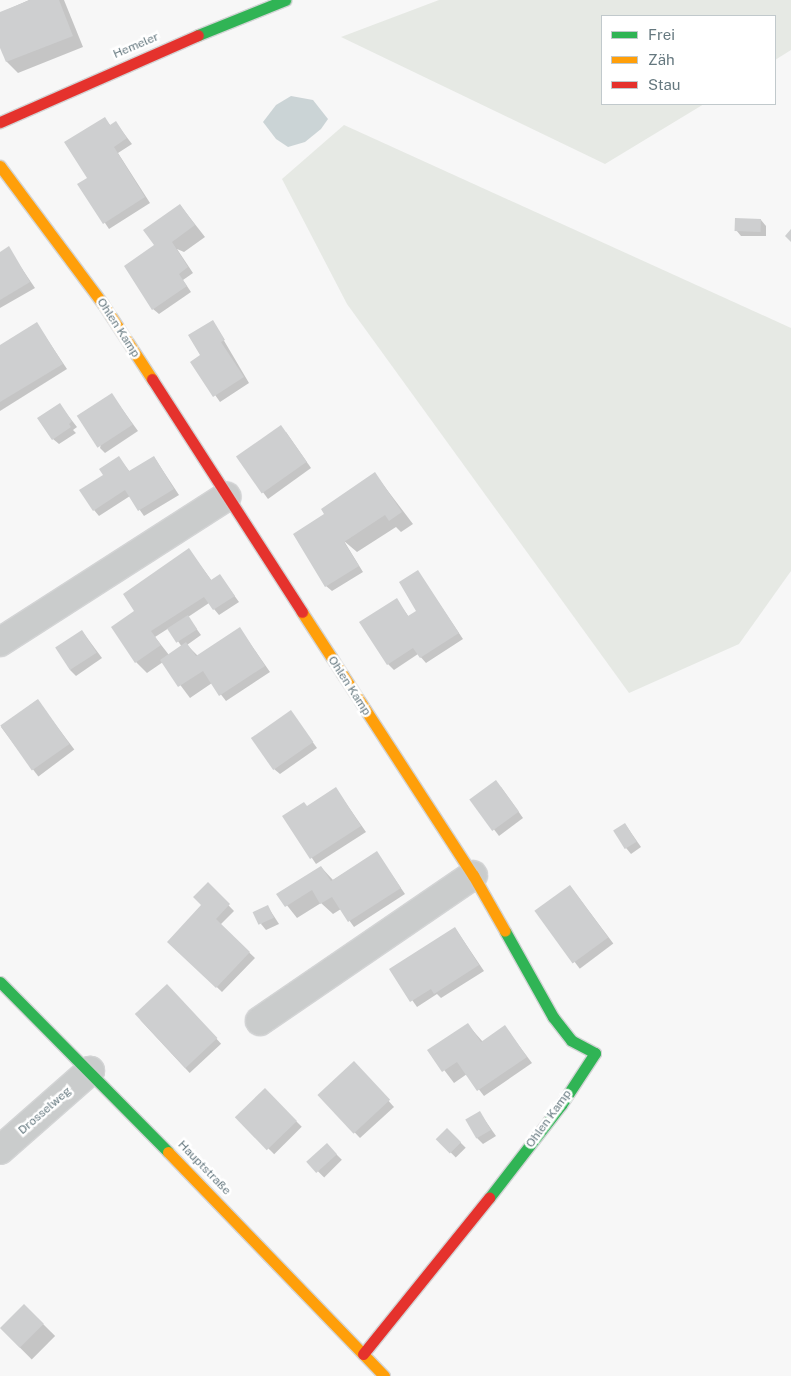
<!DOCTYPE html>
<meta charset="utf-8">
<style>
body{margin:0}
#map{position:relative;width:791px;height:1376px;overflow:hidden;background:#f7f7f7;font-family:"Public Sans",sans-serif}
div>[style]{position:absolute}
.green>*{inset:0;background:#e6e9e4}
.water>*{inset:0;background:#cbd4d6}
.shadow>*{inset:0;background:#0003;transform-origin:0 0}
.building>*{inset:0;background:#cecfd0;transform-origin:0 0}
.roads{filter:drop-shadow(1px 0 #d3d4d5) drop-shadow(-1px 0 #d3d4d5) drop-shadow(0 1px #d3d4d5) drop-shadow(0 -1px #d3d4d5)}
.street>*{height:28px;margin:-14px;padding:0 14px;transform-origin:14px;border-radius:14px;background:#cacccc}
.fast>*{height:11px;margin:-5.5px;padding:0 5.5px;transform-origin:5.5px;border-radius:5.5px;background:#30b455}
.slow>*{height:11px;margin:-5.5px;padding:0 5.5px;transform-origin:5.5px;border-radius:5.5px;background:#ff9f0a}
.jam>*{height:11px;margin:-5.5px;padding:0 5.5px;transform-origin:5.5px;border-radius:5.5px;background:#e5322d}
span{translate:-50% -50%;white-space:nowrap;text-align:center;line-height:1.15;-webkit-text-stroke:5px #fff;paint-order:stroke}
.street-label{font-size:12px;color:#65787f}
.legend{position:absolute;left:601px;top:15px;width:175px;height:90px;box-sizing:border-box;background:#fff;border:1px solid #c1c9cc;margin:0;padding:6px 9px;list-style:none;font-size:15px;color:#65787f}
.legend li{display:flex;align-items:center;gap:10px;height:25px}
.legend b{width:25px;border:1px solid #c1c9cc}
</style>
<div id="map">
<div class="green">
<div style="clip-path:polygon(439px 0,791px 0,791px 50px,775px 60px,775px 16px,602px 16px,602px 104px,704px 104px,605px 164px,341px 37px)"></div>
<div style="clip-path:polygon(344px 125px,791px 328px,791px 571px,739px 644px,629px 693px,347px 304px,282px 179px)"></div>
</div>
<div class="water">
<div style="clip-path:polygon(291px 96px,313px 100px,328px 119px,321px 129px,305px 142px,288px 147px,276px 139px,263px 122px,276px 105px)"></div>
</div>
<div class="shadow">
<div style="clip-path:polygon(29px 0,64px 0,83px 47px,18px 73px,7px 62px,0 44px,0 13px)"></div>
<div style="clip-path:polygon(104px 118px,111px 126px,116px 123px,132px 144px,118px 153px,150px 203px,109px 229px,79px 184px,89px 178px)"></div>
<div style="clip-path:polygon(180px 205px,205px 237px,184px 252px,177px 249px,193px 273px,183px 280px,191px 292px,159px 314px,153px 309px,157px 246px)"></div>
<div style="clip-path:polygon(761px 220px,766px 226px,766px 236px,741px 236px,736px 230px)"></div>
<div style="clip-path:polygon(8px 248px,35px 288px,0 308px,0 253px)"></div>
<div style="clip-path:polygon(213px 322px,249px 383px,220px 402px,192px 362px,202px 355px)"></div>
<div style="clip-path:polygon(37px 324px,67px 369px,0 411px,0 346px)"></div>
<div style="clip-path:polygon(112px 395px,138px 431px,105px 453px,100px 448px)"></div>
<div style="clip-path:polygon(59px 404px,77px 427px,73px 430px,76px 433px,59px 444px,53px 439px)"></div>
<div style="clip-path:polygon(286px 432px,311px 468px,268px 499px,237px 457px)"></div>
<div style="clip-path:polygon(154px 457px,179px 495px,144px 516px,130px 496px,99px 516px,94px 510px,119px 458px,130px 472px)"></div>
<div style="clip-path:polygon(375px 474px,413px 524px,401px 532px,396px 527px,357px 552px,344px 541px,363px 572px,332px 591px,326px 586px,326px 515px)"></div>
<div style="clip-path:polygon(evenodd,189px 550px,212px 581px,220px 576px,239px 602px,219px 615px,209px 603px,188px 617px,201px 635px,187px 645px,198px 656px,240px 629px,270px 672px,226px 701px,212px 683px,190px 698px,163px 662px,147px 673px,136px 662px,134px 613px,189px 550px,169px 628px,182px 647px,169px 655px,155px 637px,169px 628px)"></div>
<div style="clip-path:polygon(418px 572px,463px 639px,426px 663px,418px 654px,394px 670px,388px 664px,396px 599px,409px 617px,417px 611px)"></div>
<div style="clip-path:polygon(82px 631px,102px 658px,76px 676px,70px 670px)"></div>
<div style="left:37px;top:700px;width:62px;height:45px;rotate:53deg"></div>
<div style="clip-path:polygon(291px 712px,317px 748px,280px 774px,274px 769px)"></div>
<div style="clip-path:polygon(501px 787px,523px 818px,499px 836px,471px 799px)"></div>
<div style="clip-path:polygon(336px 789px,366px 832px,316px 864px,284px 817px,308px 807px)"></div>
<div style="clip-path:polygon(625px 824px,641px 847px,631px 854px,626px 848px)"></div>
<div style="clip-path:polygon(377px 853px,405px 894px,354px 927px,341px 909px,333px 914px,321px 903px,297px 918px,278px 894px,321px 867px,333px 880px)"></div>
<div style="clip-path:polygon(208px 884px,234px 911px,220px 925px,255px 958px,222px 992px,169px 942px,203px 905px)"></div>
<div style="left:570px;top:886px;width:72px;height:42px;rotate:53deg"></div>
<div style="clip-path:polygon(268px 907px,279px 924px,266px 930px,261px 924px)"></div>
<div style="clip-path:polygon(455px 928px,484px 971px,441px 998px,437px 994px,417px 1007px,391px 970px)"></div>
<div style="left:172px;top:991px;width:72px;height:43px;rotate:47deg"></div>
<div style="clip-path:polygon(468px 1025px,483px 1042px,505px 1027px,532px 1063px,484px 1096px,467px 1074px,454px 1083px,429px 1050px)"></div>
<div style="clip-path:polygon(359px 1068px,394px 1107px,360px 1138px,319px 1095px)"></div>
<div style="left:265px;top:1090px;width:52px;height:39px;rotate:45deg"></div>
<div style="clip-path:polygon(480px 1113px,496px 1136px,483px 1144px,477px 1138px)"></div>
<div style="left:448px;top:1130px;width:25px;height:14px;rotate:45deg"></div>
<div style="left:327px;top:1145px;width:21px;height:25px;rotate:45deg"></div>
<div style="left:24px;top:1305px;width:44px;height:33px;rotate:45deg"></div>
</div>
<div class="building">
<div style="clip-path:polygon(30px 0,59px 0,73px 36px,6px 62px,0 48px,0 12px)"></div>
<div style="clip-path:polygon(105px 117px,110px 125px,116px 121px,127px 138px,114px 147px,145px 197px,103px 224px,77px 184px,87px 178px,64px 142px)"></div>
<div style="clip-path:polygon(180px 204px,195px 225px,172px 242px,188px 267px,179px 274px,187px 286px,152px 310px,124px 266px,154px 245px,143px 230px)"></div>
<div style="left:735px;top:218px;width:26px;height:13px;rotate:2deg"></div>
<div style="clip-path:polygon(791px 229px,791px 242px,785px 236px)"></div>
<div style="clip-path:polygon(9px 246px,30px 282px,0 300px,0 252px)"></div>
<div style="clip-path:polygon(213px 320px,225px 340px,221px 342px,244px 377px,213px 397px,190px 362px,200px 355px,188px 335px)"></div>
<div style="clip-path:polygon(37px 322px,63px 364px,0 402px,0 345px)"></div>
<div style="left:112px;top:393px;width:38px;height:42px;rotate:57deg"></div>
<div style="clip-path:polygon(60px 403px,72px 421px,69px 424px,71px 427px,52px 440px,37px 418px)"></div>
<div style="left:281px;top:425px;width:45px;height:55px;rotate:55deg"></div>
<div style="clip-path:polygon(119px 456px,129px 471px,154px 456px,174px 489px,138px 511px,125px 490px,93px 511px,79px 490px,103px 475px,99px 469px)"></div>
<div style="clip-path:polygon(375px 472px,402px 512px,389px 521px,385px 515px,344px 542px,359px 566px,325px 587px,293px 534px,324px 514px,321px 509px)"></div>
<div style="clip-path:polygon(189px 548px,211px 580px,220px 574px,235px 596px,213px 610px,204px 597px,151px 631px,161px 645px,135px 663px,111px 627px,134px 611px,123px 594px)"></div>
<div style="clip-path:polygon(418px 570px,459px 633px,420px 658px,413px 648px,387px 665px,359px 622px,397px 598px,408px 616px,416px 611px,399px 582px)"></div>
<div style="left:188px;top:615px;width:17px;height:25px;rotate:57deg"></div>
<div style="clip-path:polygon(240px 627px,265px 666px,219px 696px,203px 671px,178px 687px,160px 660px,186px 642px,196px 656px)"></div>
<div style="left:82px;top:630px;width:27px;height:32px;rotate:57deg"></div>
<div style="left:38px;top:699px;width:55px;height:46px;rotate:55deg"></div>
<div style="left:291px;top:710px;width:39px;height:49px;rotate:55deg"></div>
<div style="left:496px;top:780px;width:39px;height:33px;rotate:54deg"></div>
<div style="clip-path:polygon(336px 787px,361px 826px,310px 859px,282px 816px,304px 802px,307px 806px)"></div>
<div style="left:625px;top:823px;width:22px;height:14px;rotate:58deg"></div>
<div style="clip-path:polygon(377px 851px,401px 888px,348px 922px,332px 897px,320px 904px,312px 890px,285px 907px,276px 894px,321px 866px,331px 881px)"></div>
<div style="clip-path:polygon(208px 882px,230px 904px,216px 919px,250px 952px,216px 988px,167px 942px,201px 905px,193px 897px)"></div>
<div style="left:570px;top:885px;width:65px;height:44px;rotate:54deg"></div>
<div style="left:268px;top:905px;width:14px;height:17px;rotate:65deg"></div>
<div style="clip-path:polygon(455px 927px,479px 965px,434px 994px,431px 989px,410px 1002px,389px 969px)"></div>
<div style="left:167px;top:984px;width:74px;height:44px;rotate:47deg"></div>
<div style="clip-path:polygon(468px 1023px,481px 1042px,505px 1025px,527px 1057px,477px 1091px,457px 1062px,442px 1072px,427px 1050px)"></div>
<div style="left:354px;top:1061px;width:53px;height:50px;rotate:47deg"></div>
<div style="left:265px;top:1088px;width:46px;height:42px;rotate:46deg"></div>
<div style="left:480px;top:1111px;width:22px;height:17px;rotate:60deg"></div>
<div style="left:447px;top:1128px;width:20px;height:16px;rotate:45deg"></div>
<div style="left:327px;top:1143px;width:15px;height:28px;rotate:48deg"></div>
<div style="left:24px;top:1304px;width:28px;height:34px;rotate:45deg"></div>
</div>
<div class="roads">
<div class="street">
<div style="left:0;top:642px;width:269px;rotate:-32.7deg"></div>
<div style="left:260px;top:1021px;width:258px;rotate:-34.4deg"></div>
<div style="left:0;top:1150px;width:120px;rotate:-41.3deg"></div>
</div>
<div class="fast">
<div style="left:198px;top:35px;width:94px;rotate:-21.9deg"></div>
<div style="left:0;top:982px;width:239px;rotate:45.3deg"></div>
<div style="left:489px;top:1198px;width:118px;rotate:-52.3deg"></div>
<div style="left:561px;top:1105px;width:62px;rotate:-56.8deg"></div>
<div style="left:595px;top:1053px;width:27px;rotate:-152deg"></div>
<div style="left:571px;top:1040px;width:29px;rotate:-128deg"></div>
<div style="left:553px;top:1017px;width:98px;rotate:-119.2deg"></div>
</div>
<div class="slow">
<div style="left:0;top:166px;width:172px;rotate:53.3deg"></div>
<div style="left:103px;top:304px;width:90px;rotate:56.8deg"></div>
<div style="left:302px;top:612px;width:314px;rotate:57deg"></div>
<div style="left:473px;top:875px;width:64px;rotate:60.3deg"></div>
<div style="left:168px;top:1152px;width:311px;rotate:46deg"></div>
</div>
<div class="jam">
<div style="left:0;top:122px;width:216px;rotate:-23.7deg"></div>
<div style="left:152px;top:379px;width:277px;rotate:57.2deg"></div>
<div style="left:363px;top:1354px;width:201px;rotate:-51.1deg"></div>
</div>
</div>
<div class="street-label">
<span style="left:136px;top:46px;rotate:-23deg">Hemeler</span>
<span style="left:118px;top:328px;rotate:57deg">Ohlen Kamp</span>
<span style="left:349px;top:686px;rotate:57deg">Ohlen Kamp</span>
<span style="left:45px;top:1111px;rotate:-41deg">Drosselweg</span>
<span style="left:549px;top:1119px;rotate:-54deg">Ohlen Kamp</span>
<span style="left:204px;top:1168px;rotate:46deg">Hauptstraße</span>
</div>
<ul class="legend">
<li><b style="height:6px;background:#30b455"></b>Frei</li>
<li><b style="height:6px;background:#ff9f0a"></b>Zäh</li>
<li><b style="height:6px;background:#e5322d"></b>Stau</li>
</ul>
</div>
